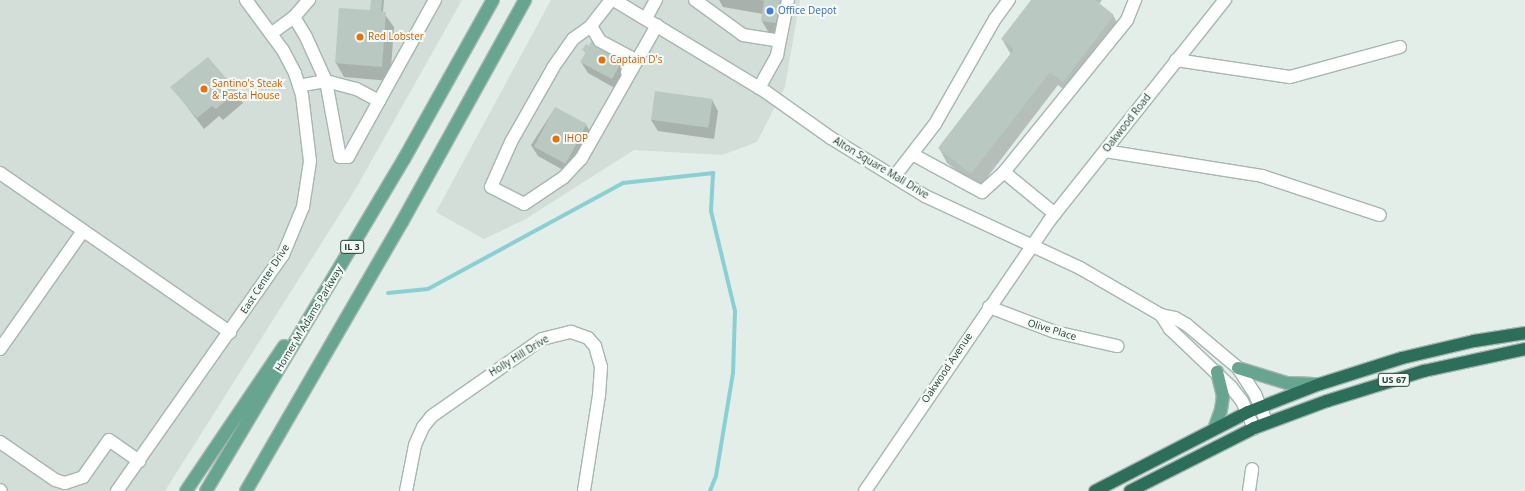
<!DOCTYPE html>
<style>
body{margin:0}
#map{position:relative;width:1525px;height:491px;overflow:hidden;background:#e4eee9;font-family:"Open Sans",sans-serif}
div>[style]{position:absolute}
.built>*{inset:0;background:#d2ded7}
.shadow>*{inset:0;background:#0003}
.stream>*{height:4px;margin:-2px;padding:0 2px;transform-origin:2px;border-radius:2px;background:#8acfd4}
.building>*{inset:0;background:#b9c9c1;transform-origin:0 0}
.roads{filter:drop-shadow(1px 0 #a6b6b0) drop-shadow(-1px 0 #a6b6b0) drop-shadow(0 1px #a6b6b0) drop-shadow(0 -1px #a6b6b0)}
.minor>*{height:12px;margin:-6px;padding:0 6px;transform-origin:6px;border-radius:6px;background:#fff}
.major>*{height:12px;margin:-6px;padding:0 6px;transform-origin:6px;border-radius:6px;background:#67a590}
.highway>*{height:12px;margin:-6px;padding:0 6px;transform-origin:6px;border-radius:6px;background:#2d6e5b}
.dots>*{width:11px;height:11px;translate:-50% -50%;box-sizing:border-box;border:2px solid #f5faf7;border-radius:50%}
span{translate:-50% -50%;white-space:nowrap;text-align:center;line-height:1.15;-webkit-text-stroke:4px #f5faf7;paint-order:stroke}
.shield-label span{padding:1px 3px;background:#f5faf7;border:1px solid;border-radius:3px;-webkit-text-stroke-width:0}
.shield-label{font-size:9px;color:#224036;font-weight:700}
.shop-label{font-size:10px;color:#366cbe}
.left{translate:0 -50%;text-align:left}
.food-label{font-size:10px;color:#c56008}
.street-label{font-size:10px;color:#224036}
</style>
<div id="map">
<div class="built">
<div style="clip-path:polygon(0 0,462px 0,355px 190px,165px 491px,0 491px)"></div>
<div style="clip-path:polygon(551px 0,800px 0,785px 87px,757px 142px,722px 155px,634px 150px,524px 220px,484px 239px,436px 212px)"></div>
</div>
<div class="shadow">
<div style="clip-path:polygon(372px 0,384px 0,383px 12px,394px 27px,390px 81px,344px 77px,336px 63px,371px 11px)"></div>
<div style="clip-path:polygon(719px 0,791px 0,784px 38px,770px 35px,762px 21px,763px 14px,723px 7px)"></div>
<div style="clip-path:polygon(1033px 0,1102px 0,1099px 4px,1113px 15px,1121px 30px,1071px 95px,1058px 85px,979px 188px,947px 163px,939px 148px,1011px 55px,1002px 39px)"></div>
<div style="clip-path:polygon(589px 47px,623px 58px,630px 69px,618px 90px,588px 73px,581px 62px,586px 54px,584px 50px)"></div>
<div style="clip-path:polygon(208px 58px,243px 103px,223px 120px,219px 116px,204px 129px,172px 87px)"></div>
<div style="clip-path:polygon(712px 100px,718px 111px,714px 139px,658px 131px,651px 120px)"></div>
<div style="clip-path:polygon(555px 108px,586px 125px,593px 136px,572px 175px,538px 156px,531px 145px)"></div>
</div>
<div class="stream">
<div style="left:388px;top:293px;width:40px;rotate:-5.7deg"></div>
<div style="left:428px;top:289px;width:222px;rotate:-28.5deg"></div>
<div style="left:623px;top:183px;width:91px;rotate:-6.3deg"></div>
<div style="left:713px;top:173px;width:38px;rotate:93deg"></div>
<div style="left:711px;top:211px;width:103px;rotate:76.5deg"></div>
<div style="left:735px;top:311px;width:62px;rotate:91.8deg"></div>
<div style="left:733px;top:373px;width:104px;rotate:99.4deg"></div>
<div style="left:716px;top:476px;width:16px;rotate:112deg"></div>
</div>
<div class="building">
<div style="clip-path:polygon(371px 0,382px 0,381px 11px,386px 12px,382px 67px,335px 63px,339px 8px,370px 10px)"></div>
<div style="clip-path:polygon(761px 0,780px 0,776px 23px,761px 21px,764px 1px)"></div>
<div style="clip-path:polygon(1031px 0,1095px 0,1114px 15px,1063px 82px,1050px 72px,971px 174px,938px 148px,1014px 49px,1001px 39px)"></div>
<div style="clip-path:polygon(592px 40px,624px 57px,612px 79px,580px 62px,586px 52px,582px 50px,586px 44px,589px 46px)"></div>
<div style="clip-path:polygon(208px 57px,237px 91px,216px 109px,212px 106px,197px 118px,170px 87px)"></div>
<div style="left:655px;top:91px;width:58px;height:29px;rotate:8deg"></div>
<div style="left:555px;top:107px;width:36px;height:45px;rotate:28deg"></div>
</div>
<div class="roads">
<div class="minor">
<div style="left:611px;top:0;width:33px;rotate:128deg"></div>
<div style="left:591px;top:26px;width:22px;rotate:144deg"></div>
<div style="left:573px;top:39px;width:35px;rotate:125deg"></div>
<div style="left:553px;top:68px;width:85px;rotate:119.6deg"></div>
<div style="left:511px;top:142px;width:49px;rotate:114deg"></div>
<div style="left:491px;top:187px;width:37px;rotate:27deg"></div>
<div style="left:524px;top:204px;width:48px;rotate:-34deg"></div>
<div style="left:564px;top:177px;width:25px;rotate:-47deg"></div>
<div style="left:581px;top:159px;width:154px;rotate:-60.4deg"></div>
<div style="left:614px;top:0;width:178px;rotate:31.2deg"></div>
<div style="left:766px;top:92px;width:80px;rotate:35.3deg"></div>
<div style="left:831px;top:138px;width:110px;rotate:31.7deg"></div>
<div style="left:925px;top:196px;width:171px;rotate:24.9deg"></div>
<div style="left:1080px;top:268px;width:94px;rotate:30.1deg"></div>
<div style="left:1161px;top:315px;width:14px;rotate:12deg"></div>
<div style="left:1175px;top:318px;width:14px;rotate:30deg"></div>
<div style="left:1187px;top:325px;width:67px;rotate:40.1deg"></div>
<div style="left:1238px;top:368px;width:31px;rotate:57deg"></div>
<div style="left:1255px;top:394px;width:31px;rotate:68deg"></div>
<div style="left:695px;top:0;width:59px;rotate:36.1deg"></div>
<div style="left:743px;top:35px;width:37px;rotate:9deg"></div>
<div style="left:294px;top:17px;width:23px;rotate:-49deg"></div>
<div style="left:646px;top:18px;width:21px;rotate:-61deg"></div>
<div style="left:591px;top:26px;width:17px;rotate:59deg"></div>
<div style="left:600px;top:41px;width:34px;rotate:28deg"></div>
<div style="left:630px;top:57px;width:6px;rotate:81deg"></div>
<div style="left:631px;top:63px;width:10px;rotate:114deg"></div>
<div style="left:272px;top:33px;width:27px;rotate:-36deg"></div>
<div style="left:294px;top:17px;width:23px;rotate:59deg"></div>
<div style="left:306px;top:37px;width:48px;rotate:65.6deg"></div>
<div style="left:326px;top:81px;width:27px;rotate:170deg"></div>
<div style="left:1176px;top:60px;width:115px;rotate:8.5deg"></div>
<div style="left:1290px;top:77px;width:114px;rotate:-15.3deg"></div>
<div style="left:759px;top:88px;width:38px;rotate:-61deg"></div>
<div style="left:777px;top:55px;width:56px;rotate:-78.7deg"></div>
<div style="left:379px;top:101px;width:26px;rotate:-152deg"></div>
<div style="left:356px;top:89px;width:31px;rotate:-165deg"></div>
<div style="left:326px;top:81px;width:77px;rotate:79.6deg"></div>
<div style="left:340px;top:157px;width:8px"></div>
<div style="left:348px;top:157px;width:64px;rotate:-61deg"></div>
<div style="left:379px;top:101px;width:107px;rotate:-61deg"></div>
<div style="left:431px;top:7px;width:8px;rotate:-60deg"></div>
<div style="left:1105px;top:151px;width:159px;rotate:9deg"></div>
<div style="left:1262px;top:176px;width:124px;rotate:18.3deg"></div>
<div style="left:912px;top:154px;width:80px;rotate:28.5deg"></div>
<div style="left:982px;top:192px;width:30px;rotate:-42deg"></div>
<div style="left:0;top:173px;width:280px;rotate:34.7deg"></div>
<div style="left:894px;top:177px;width:67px;rotate:-52.3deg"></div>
<div style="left:935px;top:124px;width:121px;rotate:-60.3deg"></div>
<div style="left:995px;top:19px;width:24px;rotate:-54deg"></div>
<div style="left:1055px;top:214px;width:66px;rotate:-140.5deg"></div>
<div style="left:1004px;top:172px;width:196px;rotate:-51deg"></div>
<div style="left:1127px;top:20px;width:22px;rotate:-68deg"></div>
<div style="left:989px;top:307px;width:71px;rotate:20.7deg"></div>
<div style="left:1055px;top:332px;width:64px;rotate:12.7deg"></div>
<div style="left:1161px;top:315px;width:17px;rotate:57deg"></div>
<div style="left:1170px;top:329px;width:84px;rotate:43.6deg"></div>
<div style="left:1231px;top:387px;width:18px;rotate:52deg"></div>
<div style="left:1242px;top:401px;width:30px;rotate:66deg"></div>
<div style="left:0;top:349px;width:144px;rotate:-54.9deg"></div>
<div style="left:0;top:442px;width:67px;rotate:34.6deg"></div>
<div style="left:55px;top:480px;width:10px;rotate:17deg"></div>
<div style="left:65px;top:483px;width:19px;rotate:-18deg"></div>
<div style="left:83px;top:477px;width:45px;rotate:-54.9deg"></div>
<div style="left:109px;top:440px;width:37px;rotate:35deg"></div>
<div style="left:0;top:490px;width:1px;rotate:45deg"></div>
<div style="left:117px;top:491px;width:289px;rotate:-54.9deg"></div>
<div style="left:283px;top:255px;width:52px;rotate:-67.4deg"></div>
<div style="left:303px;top:207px;width:47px;rotate:-81.3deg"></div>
<div style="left:310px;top:161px;width:66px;rotate:-96.9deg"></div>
<div style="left:302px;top:95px;width:23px;rotate:-108deg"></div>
<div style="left:295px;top:73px;width:27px;rotate:-118deg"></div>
<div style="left:282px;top:49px;width:61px;rotate:-126.3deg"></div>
<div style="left:406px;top:491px;width:47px;rotate:-78.9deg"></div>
<div style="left:415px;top:445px;width:20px;rotate:-66deg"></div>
<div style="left:423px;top:427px;width:14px;rotate:-51deg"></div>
<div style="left:432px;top:416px;width:134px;rotate:-35deg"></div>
<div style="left:542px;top:339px;width:30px;rotate:-14deg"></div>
<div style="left:571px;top:332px;width:18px;rotate:19deg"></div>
<div style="left:588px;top:338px;width:11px;rotate:49deg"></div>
<div style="left:595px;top:346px;width:22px;rotate:74deg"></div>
<div style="left:601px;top:367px;width:28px;rotate:94deg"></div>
<div style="left:599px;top:395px;width:97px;rotate:98.9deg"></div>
<div style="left:865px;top:491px;width:327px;rotate:-55.7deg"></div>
<div style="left:1049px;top:221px;width:283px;rotate:-51.5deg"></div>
<div style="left:1249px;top:491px;width:22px;rotate:-82deg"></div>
</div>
<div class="major">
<div style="left:1238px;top:368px;width:51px;rotate:17deg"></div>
<div style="left:1287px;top:383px;width:33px;rotate:2deg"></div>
<div style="left:1214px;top:429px;width:20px;rotate:-70deg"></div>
<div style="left:1221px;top:410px;width:14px;rotate:-82deg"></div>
<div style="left:1223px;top:396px;width:25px;rotate:-104deg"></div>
<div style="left:186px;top:491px;width:175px;rotate:-55.9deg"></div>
<div style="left:206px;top:491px;width:387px;rotate:-59.2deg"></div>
<div style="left:404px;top:159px;width:182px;rotate:-60.8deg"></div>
<div style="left:246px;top:491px;width:311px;rotate:-59.9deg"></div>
<div style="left:402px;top:222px;width:254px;rotate:-61deg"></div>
</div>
<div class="highway">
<div style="left:1095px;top:491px;width:172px;rotate:-27.3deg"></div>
<div style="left:1248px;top:412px;width:77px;rotate:-21.3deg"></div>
<div style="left:1320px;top:384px;width:86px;rotate:-17.6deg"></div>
<div style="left:1402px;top:358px;width:74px;rotate:-13.3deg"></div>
<div style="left:1474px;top:341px;width:52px;rotate:-8.9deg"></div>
<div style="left:1130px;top:491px;width:139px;rotate:-26.9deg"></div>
<div style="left:1254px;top:428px;width:78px;rotate:-20.3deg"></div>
<div style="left:1327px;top:401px;width:102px;rotate:-17.2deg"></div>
<div style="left:1424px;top:371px;width:103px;rotate:-12.3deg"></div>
</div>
</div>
<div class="dots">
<div style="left:770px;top:11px;background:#3f7fe0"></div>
<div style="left:360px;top:37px;background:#e8710a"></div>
<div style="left:602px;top:60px;background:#e8710a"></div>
<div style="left:204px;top:89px;background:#e8710a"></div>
<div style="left:556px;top:139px;background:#e8710a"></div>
</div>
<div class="shield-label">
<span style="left:352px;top:247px">IL 3</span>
<span style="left:1394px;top:380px">US 67</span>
</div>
<div class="shop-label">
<span class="left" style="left:778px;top:11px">Office Depot</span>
</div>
<div class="food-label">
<span class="left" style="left:368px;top:37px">Red Lobster</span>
<span class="left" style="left:610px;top:60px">Captain D's</span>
<span class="left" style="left:212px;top:89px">Santino's Steak<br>&amp; Pasta House</span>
<span class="left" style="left:564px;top:139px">IHOP</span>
</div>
<div class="street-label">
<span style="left:1127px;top:123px;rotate:-52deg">Oakwood Road</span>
<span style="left:881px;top:168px;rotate:31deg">Alton Square Mall Drive</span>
<span style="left:265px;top:279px;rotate:-57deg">East Center Drive</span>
<span style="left:309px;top:319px;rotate:-59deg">Homer M Adams Parkway</span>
<span style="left:1052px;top:330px;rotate:17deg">Olive Place</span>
<span style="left:519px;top:356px;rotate:-32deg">Holly Hill Drive</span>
<span style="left:947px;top:368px;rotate:-56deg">Oakwood Avenue</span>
</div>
</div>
